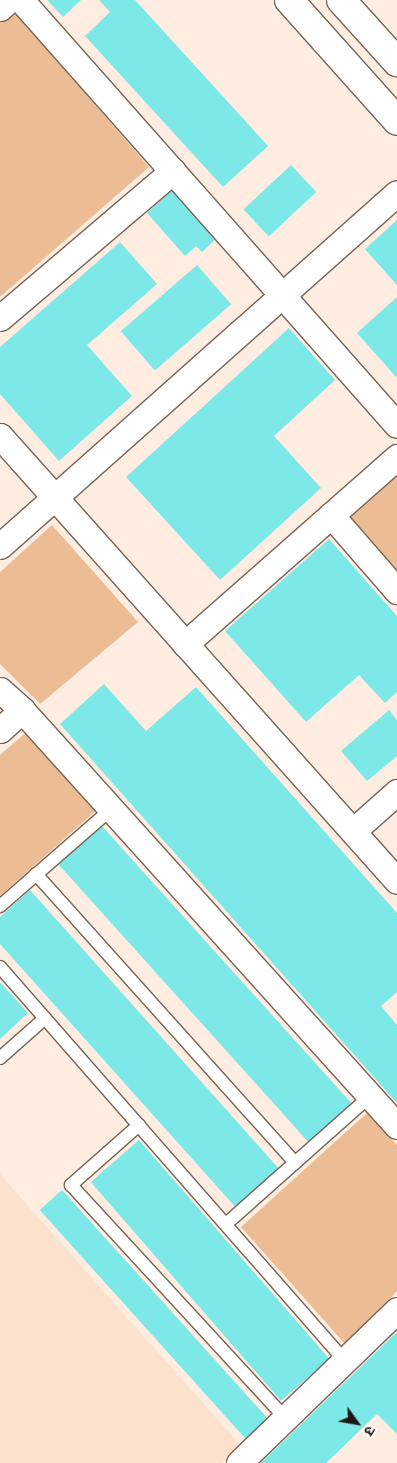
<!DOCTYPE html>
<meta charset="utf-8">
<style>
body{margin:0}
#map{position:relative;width:397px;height:1463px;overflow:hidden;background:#feede0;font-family:"Open Sans","Noto Sans Devanagari",sans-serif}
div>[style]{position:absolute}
.built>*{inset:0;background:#fce2cc}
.green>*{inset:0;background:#ecbd95}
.building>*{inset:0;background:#7ce9e8;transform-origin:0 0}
.roads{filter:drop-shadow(1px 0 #776557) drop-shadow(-1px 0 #776557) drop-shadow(0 1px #776557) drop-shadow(0 -1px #776557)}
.service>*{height:12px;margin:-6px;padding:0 6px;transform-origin:6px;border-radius:6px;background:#fff}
.minor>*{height:25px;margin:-12.5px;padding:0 12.5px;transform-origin:12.5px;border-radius:12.5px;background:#fff}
.tertiary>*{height:28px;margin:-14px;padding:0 14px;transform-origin:14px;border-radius:14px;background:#fff}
span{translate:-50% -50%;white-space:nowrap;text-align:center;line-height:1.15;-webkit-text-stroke:4px #fff;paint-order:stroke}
.north{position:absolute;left:332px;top:1398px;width:50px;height:50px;-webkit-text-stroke:4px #fff;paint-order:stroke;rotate:122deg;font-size:14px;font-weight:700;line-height:20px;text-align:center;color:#1f1812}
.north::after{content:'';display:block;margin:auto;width:18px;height:22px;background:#1f1812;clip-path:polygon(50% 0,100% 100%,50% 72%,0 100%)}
</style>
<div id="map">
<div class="built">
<div style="clip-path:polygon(0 1174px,240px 1445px,222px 1463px,0 1463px)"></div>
</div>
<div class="green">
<div style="clip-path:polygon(12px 9px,149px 167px,0 297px,0 20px)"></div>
<div style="clip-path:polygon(397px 476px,397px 570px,350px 518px)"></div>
<div style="clip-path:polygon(52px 525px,138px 622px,40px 704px,0 664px,0 572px)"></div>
<div style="clip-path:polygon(30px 729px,99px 808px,0 896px,0 755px)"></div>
<div style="clip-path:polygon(367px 1113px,397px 1145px,397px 1291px,345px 1344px,241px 1227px)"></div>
</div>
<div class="building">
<div style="clip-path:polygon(47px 0,81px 0,63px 17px)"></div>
<div style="clip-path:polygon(99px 0,135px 0,268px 146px,223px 187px,85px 36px,110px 12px)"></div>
<div style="left:291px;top:165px;width:37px;height:65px;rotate:47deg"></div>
<div style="clip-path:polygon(174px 189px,217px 238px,202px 252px,196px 246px,185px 256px,147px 213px)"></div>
<div style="clip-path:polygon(397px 220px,397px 285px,365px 249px)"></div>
<div style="clip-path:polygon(120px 242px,157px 284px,87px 345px,132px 396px,59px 461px,0 394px,0 347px)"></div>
<div style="left:197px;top:265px;width:52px;height:101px;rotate:49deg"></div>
<div style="clip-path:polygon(397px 297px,397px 378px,357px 333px)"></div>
<div style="clip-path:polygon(289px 328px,335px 380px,274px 436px,321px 488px,220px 580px,126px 477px)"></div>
<div style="clip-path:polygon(329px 539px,397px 616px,397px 692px,385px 703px,359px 675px,306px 722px,225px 631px)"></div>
<div style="clip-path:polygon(104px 684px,146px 731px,196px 687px,397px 913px,397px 992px,381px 1006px,397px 1025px,397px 1103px,60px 724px)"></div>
<div style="clip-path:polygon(389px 710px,397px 720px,397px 756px,367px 781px,341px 751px)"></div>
<div style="left:101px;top:825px;width:377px;height:58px;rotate:48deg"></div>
<div style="clip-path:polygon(30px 890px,281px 1171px,238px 1210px,0 944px,0 917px)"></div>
<div style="clip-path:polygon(0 982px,28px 1013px,0 1039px)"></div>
<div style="left:139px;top:1140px;width:290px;height:64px;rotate:49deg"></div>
<div style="left:62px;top:1190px;width:311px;height:30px;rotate:48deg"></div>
<div style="clip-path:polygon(397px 1332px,397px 1434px,377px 1414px,326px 1463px,261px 1463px)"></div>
</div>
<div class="roads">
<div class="service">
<div style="left:36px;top:874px;width:388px;rotate:48.1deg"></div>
<div style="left:0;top:906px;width:147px;rotate:-41.1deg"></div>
<div style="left:0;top:967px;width:524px;rotate:48.79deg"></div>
<div style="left:0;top:1058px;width:60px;rotate:-41.6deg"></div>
<div style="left:139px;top:1125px;width:91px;rotate:138.6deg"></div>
<div style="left:71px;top:1185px;width:316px;rotate:47.4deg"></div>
<div style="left:226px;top:1224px;width:193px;rotate:-41.6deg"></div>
</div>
<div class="minor">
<div style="left:21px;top:0;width:567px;rotate:48.5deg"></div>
<div style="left:0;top:8px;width:12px;rotate:-42deg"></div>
<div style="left:0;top:318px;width:227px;rotate:-40.4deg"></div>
<div style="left:0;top:436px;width:596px;rotate:48.26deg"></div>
<div style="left:331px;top:515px;width:101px;rotate:49deg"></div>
<div style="left:0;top:546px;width:531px;rotate:-41.64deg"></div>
<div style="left:185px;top:644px;width:283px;rotate:-41.4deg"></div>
<div style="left:0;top:690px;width:30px;rotate:42deg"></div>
<div style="left:22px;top:710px;width:560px;rotate:47.97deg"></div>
<div style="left:0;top:730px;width:30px;rotate:-42deg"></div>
<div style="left:353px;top:831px;width:59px;rotate:-41.6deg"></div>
<div style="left:239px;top:1463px;width:220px;rotate:-44.1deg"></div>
</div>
<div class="tertiary">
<div style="left:289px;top:0;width:162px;rotate:48.2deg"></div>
<div style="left:341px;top:0;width:84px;rotate:47.9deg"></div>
</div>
</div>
<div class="north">उ</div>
</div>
